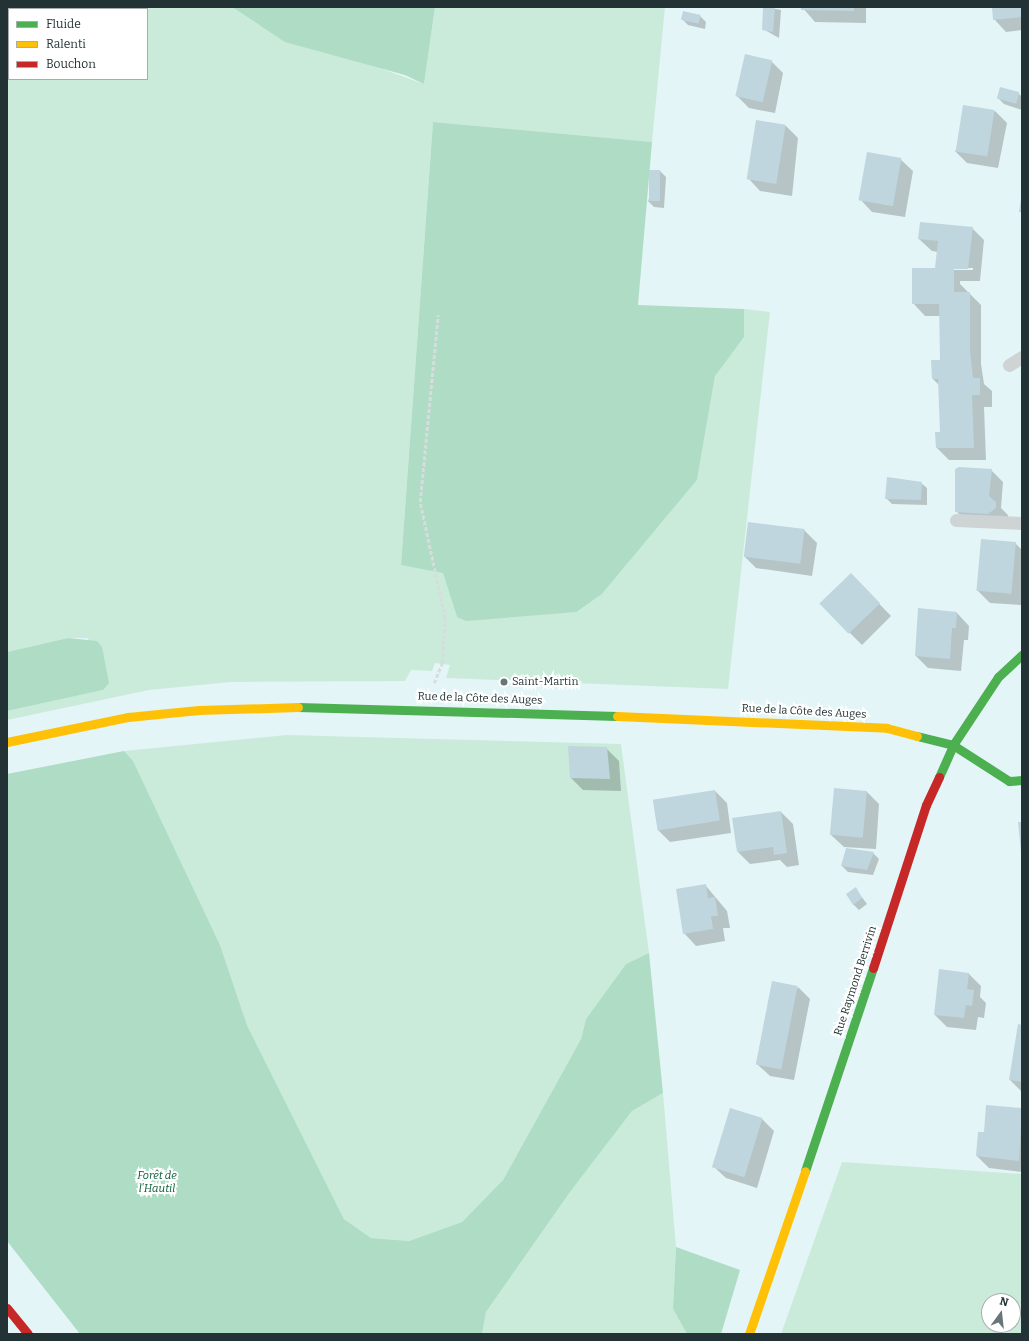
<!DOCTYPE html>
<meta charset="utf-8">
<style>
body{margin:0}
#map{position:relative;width:1029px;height:1341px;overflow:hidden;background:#e4f5f7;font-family:Bitter,serif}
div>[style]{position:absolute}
.green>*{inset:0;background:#caebda}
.forest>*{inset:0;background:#aedcc4}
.shadow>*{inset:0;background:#0003}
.building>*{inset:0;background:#bfd6de;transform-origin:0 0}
.path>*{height:2.5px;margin-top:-1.25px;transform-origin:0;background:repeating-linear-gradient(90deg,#d7dcdd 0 4px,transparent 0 6px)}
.lane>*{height:13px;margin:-6.5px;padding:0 6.5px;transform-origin:6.5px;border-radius:6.5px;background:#ced3d4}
.fast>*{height:9px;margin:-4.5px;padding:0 4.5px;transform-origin:4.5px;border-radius:4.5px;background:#4caf50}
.slow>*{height:9px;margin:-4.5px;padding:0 4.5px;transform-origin:4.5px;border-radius:4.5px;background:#ffc107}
.jam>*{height:9px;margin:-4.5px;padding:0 4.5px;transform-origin:4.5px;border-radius:4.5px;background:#c62828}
.dots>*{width:11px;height:11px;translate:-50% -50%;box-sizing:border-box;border:2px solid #fff;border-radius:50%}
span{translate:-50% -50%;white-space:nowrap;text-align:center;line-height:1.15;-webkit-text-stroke:4px #fff;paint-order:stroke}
.poi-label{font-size:11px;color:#233234}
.left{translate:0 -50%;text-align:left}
.street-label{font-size:11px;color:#233234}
.park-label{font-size:11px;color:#055b32;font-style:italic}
.frame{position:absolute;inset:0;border:8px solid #233234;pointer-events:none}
.legend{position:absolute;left:8px;top:8px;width:140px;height:72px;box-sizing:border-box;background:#fff;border:1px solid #a7adae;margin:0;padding:5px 7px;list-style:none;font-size:12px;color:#233234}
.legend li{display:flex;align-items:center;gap:8px;height:20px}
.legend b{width:20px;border:1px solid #a7adae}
.north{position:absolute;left:981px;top:1293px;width:40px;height:40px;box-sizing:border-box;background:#fff;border:1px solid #a7adae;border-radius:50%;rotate:15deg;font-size:11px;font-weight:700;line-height:16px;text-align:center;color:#233234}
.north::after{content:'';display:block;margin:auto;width:14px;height:18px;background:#677678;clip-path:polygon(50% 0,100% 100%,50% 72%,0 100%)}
</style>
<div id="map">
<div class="green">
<div style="clip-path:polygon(evenodd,7px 7px,232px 7px,259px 25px,424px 84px,435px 7px,665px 7px,652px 142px,433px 122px,401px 565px,443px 572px,457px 617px,578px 612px,602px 594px,697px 480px,715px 375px,744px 337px,744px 309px,770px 312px,728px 689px,446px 678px,450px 665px,435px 663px,432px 671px,411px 670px,405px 681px,231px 682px,149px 690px,7px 720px,7px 711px,103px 690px,88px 638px,68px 638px,7px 652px,7px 7px,9px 9px,147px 9px,147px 79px,9px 79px,9px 9px)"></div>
<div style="clip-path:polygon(287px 735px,621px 744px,649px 953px,626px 964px,586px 1019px,581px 1039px,503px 1180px,462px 1222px,409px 1241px,371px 1238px,344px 1219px,247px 1025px,220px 945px,133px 762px,124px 751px)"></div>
<div style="clip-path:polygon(663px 1093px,676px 1247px,673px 1309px,687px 1334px,482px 1334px,486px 1312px,570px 1192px,632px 1111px)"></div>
<div style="clip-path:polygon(evenodd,842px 1162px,1022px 1174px,1022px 1334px,781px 1334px,842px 1162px,989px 1301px,1013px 1301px,1013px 1325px,989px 1325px,989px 1301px)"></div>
</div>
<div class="forest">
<div style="clip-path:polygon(232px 7px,435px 7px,424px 84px,405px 75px,285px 42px)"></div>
<div style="clip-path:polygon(433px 122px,652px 142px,638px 305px,744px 309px,744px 337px,715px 376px,697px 480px,602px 594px,577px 612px,466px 621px,457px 617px,443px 573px,401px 565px)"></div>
<div style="clip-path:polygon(68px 638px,97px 641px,102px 647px,109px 683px,103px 690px,7px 711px,7px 652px)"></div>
<div style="clip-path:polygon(124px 751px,133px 761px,220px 945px,247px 1025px,344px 1219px,371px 1238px,409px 1241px,462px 1222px,503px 1180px,581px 1039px,586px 1019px,626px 964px,649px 953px,663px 1093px,632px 1111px,570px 1192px,486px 1312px,482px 1334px,80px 1334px,7px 1241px,7px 774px)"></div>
<div style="clip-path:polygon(676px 1247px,740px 1270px,721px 1334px,687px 1334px,673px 1309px)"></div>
</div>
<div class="shadow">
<div style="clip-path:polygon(765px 7px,781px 10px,779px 38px,763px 29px)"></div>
<div style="clip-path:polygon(802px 7px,866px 7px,866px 23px,815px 22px)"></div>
<div style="clip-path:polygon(993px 7px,1022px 7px,1022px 30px,1006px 32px,994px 19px)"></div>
<div style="clip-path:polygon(700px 16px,706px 22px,705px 29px,688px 25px,682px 19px)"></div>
<div style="clip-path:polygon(771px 61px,783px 73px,775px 113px,749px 108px,737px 96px)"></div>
<div style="clip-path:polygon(1018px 93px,1022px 97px,1022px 110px,1004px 104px,998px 98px)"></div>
<div style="clip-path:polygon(995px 111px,1007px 123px,998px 168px,967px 163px,955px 151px)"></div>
<div style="clip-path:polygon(757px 122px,786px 126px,798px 138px,792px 196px,760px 191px,748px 178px)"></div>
<div style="clip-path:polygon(900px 159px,913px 171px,905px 217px,872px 212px,860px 199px)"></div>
<div style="clip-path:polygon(660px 171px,666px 177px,664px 208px,654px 207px,648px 201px)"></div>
<div style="clip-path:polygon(evenodd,972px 228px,984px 240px,980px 281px,960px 281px,960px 284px,981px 305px,981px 364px,984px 384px,992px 391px,992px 407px,984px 407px,986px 460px,949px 460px,937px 448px,941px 433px,940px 386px,933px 379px,941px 361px,940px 316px,925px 316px,913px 303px,936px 269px,938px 252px,932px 251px,919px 239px,972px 228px,948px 268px,973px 268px,973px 270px,948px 270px,948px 268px)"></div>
<div style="clip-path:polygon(991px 470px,1003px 482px,1001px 508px,1008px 515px,1007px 521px,969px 523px,956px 511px)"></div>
<div style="clip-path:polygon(921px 483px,927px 488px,927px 505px,892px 504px,886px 498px)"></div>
<div style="clip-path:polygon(804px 530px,817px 543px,812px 576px,756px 568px,744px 556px)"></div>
<div style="clip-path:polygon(1015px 543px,1022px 550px,1022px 605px,990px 603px,978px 591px)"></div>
<div style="clip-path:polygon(863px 587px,891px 616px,862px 645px,821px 604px)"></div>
<div style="clip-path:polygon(957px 613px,969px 626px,968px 640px,964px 640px,961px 671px,928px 668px,916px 656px)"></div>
<div style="clip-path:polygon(606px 748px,619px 761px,621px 791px,583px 790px,571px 778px)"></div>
<div style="clip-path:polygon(835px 789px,867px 792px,879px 804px,876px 849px,844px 847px,831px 835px)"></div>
<div style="clip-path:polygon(715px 791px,727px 803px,731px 833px,670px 842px,658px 830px)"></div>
<div style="clip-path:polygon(781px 812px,793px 824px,799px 865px,787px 867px,780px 860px,750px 864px,738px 852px)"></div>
<div style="clip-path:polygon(873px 853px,879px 859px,873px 875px,848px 872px,842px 866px)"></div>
<div style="clip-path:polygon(706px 886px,727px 911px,730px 928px,723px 928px,725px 941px,696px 946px,684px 933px)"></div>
<div style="clip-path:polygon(855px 888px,867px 904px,859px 910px,853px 904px)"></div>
<div style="clip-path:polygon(940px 970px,969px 974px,981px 986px,980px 997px,986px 1003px,984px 1018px,978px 1017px,976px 1030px,947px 1027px,935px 1015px)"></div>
<div style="clip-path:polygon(798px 987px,810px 999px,794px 1080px,770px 1076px,757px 1064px)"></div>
<div style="clip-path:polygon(1022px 1026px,1022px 1092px,1010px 1080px)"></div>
<div style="clip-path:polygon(987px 1106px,1022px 1109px,1022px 1172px,989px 1168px,977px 1156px,985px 1133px)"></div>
<div style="clip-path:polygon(762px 1119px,774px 1131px,757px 1188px,726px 1178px,713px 1166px)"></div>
</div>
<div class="building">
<div style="clip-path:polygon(763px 7px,775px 7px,773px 32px,762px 30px)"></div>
<div style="clip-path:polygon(801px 7px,854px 7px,854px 11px,801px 10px)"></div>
<div style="clip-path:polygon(992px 7px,1022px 7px,1022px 17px,993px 20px)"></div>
<div style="left:683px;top:11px;width:18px;height:9px;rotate:13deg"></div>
<div style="left:745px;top:54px;width:28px;height:43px;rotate:13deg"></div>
<div style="left:1000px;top:87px;width:20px;height:12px;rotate:15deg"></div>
<div style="left:963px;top:105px;width:32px;height:47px;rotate:9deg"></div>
<div style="left:756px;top:120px;width:30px;height:60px;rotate:9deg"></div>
<div style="left:867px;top:152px;width:35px;height:49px;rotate:10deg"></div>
<div style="left:649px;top:170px;width:11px;height:31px"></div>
<div style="clip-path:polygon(1022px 192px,1022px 212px,1019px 212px)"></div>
<div style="clip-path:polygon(920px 222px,973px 227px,968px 269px,954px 269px,954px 292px,970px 292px,970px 351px,973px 378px,980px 378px,980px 395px,972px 395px,974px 448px,936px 448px,935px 432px,940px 432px,938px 379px,932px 379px,931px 360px,940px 360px,939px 304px,912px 304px,912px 268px,935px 268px,938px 241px,918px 239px)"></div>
<div style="clip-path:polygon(959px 467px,992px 469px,989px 496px,996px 502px,996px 508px,988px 514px,955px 512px,955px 469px)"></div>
<div style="clip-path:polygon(887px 477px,922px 482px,921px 500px,885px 499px)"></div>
<div style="left:748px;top:522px;width:57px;height:35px;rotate:7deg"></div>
<div style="left:981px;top:539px;width:35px;height:52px;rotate:5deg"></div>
<div style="left:851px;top:573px;width:42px;height:44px;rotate:46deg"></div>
<div style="clip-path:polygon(918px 608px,957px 612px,956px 628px,952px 628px,950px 659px,915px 656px)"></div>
<div style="clip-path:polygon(568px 746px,607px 747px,610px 779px,570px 778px)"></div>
<div style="left:834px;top:788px;width:33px;height:47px;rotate:5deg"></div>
<div style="left:715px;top:790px;width:31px;height:63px;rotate:81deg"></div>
<div style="clip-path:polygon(781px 811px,787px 853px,774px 855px,773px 847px,737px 852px,732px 818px)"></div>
<div style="clip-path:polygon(1018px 822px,1022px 822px,1022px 852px,1021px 852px)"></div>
<div style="clip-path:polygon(846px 848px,874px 852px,867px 870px,841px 866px)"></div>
<div style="clip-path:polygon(706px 884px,708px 898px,715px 897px,718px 916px,711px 916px,713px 929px,683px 934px,676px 889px)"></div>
<div style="clip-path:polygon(856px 887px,862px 898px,853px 905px,846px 894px)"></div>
<div style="clip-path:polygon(939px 969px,969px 973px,967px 989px,974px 990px,972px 1006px,966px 1005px,964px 1018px,934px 1015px)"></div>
<div style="left:772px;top:981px;width:26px;height:85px;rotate:11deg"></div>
<div style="clip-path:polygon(1018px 1024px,1022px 1025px,1022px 1082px,1009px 1080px)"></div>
<div style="clip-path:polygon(986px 1105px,1022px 1108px,1019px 1161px,976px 1156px,978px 1132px,984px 1132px)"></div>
<div style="left:730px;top:1108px;width:34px;height:62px;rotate:17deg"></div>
</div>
<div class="path">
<div style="left:434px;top:683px;width:22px;rotate:-68deg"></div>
<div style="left:442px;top:663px;width:44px;rotate:-86.1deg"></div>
<div style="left:445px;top:619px;width:120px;rotate:-102.1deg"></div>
<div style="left:420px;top:502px;width:188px;rotate:-84.5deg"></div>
</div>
<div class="lane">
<div style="left:1009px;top:365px;width:15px;rotate:-32deg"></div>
<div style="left:956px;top:520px;width:66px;rotate:2.6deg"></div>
</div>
<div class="fast">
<div style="left:298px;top:707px;width:319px;rotate:1.6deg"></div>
<div style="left:917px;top:736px;width:37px;rotate:14deg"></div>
<div style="left:953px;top:745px;width:67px;rotate:32.7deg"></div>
<div style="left:1009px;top:781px;width:13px;rotate:-4deg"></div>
<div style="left:939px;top:777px;width:35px;rotate:-66deg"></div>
<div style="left:953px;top:745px;width:82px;rotate:-56.5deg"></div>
<div style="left:998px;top:677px;width:33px;rotate:-43deg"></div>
<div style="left:805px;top:1171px;width:214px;rotate:-71.5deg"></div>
</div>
<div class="slow">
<div style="left:617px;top:716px;width:270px;rotate:2.5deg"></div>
<div style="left:887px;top:728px;width:31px;rotate:15deg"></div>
<div style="left:7px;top:742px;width:124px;rotate:-11.7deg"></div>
<div style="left:128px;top:717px;width:71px;rotate:-5.6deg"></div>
<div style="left:199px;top:710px;width:99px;rotate:-1.7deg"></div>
<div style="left:749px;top:1334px;width:172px;rotate:-71deg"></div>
</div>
<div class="jam">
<div style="left:873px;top:968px;width:171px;rotate:-72deg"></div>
<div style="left:926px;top:805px;width:31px;rotate:-65deg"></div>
<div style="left:7px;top:1308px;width:33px;rotate:51deg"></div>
</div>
<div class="dots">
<div style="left:504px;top:682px;background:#677678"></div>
</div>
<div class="poi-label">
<span class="left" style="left:512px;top:682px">Saint-Martin</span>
</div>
<div class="street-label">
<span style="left:480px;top:699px;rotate:2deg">Rue de la Côte des Auges</span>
<span style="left:804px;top:712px;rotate:3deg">Rue de la Côte des Auges</span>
<span style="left:856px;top:981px;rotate:-72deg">Rue Raymond Berrivin</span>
</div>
<div class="park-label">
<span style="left:157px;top:1183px">Forêt de<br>l'Hautil</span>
</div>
<div class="frame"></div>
<ul class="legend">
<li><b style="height:5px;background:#4caf50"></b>Fluide</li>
<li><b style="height:5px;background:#ffc107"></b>Ralenti</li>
<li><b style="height:5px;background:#c62828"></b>Bouchon</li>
</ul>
<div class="north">N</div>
</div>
